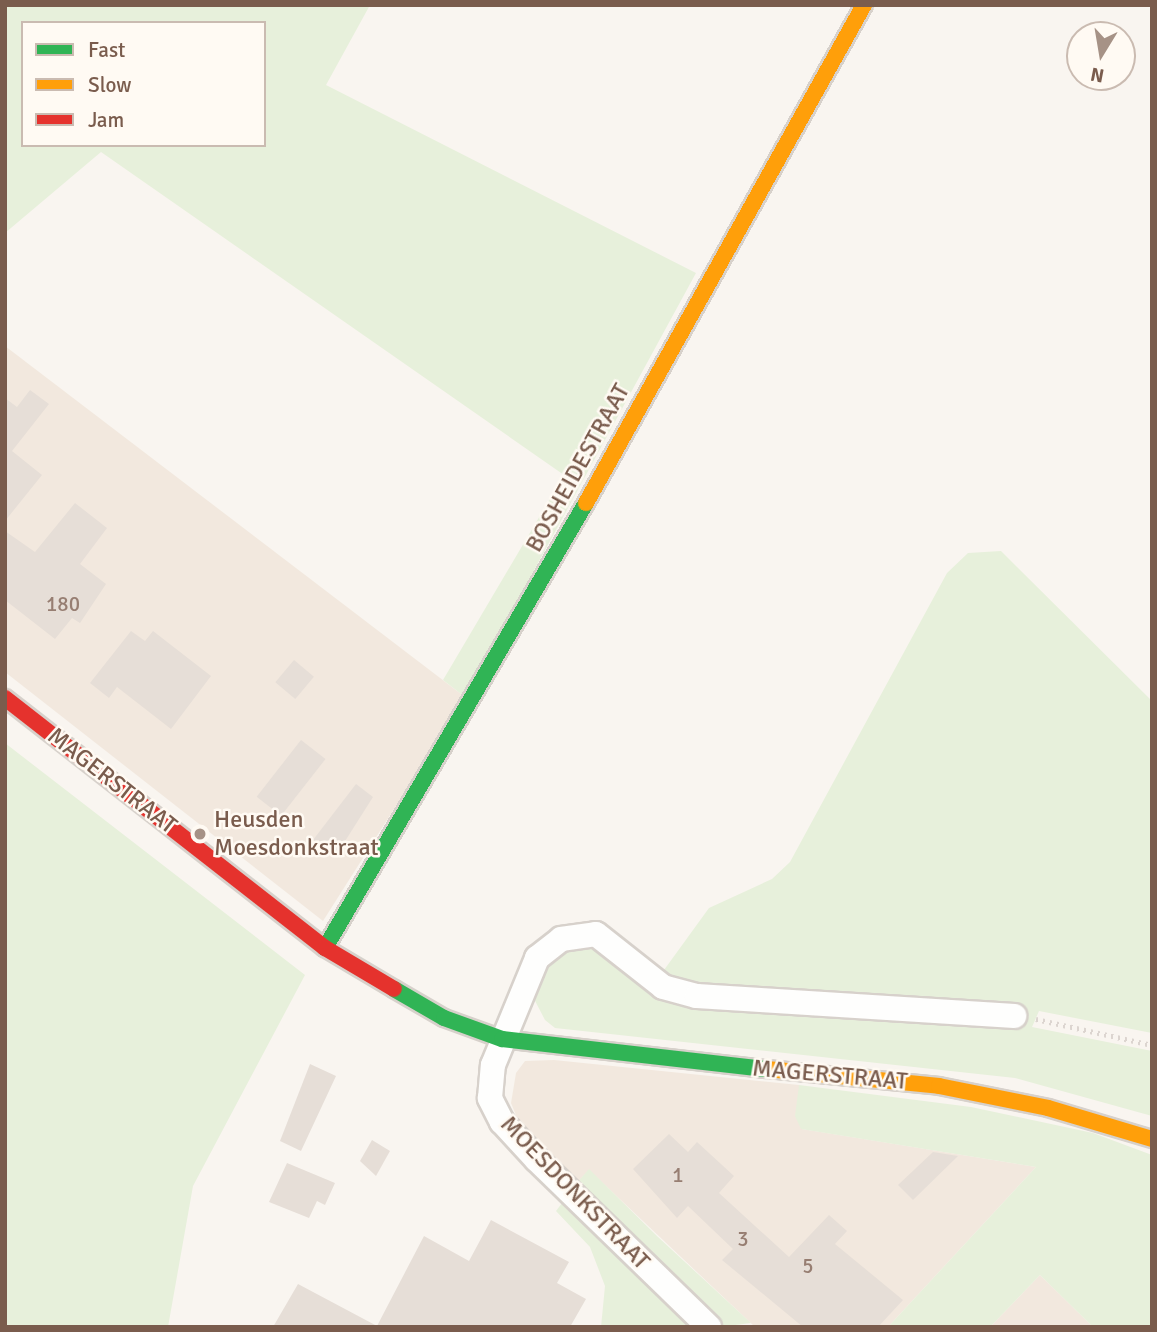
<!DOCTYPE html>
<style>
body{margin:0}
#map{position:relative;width:1157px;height:1332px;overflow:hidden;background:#f9f5f0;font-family:Signika,sans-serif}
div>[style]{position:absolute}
.residential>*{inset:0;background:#f2e8de}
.green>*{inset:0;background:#e7f0db}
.building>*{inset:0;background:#e6ded7;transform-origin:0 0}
.path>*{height:4.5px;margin-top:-2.25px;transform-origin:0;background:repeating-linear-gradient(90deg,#dcd5d0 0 2px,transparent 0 7px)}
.roads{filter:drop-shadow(2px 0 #d7d1cb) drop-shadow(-2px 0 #d7d1cb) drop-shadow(0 2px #d7d1cb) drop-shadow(0 -2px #d7d1cb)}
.street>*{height:24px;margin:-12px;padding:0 12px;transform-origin:12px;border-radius:12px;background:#fefefd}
.fast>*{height:16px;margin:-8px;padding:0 8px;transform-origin:8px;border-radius:8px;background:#30b455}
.slow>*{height:16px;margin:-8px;padding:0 8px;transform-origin:8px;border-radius:8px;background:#ff9f0a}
.jam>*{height:16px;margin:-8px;padding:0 8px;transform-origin:8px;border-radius:8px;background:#e5322d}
.dots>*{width:19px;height:19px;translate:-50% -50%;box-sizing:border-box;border:4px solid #fffaf3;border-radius:50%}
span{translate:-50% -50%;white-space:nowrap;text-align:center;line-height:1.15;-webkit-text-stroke:5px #fffaf3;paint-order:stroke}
.number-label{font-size:21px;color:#977e72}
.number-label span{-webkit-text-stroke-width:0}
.street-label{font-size:24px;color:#7a5c4d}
.poi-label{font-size:24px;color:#7a5c4d}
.left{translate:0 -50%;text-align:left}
.frame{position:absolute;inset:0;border:7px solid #7a5c4d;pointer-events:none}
.legend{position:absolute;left:21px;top:21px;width:245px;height:126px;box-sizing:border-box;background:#fffaf3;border:2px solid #cabbb1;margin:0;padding:9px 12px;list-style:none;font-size:21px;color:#7a5c4d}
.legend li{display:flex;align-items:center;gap:14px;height:35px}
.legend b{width:35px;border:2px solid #cabbb1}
.north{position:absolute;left:1066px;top:21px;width:70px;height:70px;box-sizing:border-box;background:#fffaf3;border:2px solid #cabbb1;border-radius:50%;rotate:191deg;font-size:19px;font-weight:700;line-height:28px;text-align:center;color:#7a5c4d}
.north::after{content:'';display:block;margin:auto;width:24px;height:32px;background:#a69286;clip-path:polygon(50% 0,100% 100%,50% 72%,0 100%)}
</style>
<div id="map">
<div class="residential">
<div style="clip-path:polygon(5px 346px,465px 697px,323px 921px,5px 672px)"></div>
<div style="clip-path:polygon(554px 1060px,799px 1085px,802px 1129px,1036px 1167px,888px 1327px,755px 1327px,589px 1170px,575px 1185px,520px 1125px,511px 1103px,516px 1073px,525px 1061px)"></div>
<div style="clip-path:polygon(1040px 1275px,1093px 1327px,990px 1327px)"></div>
</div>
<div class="green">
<div style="clip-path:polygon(evenodd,5px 5px,370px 5px,326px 85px,696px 273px,465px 697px,443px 680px,564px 475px,101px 152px,5px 233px,5px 5px,23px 23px,264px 23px,264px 145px,23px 145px,23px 23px)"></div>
<div style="clip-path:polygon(1001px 551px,1152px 701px,1152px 1033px,1039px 1011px,1032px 1027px,1152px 1051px,1152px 1116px,1015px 1078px,555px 1028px,545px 1020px,532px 995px,544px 961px,588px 940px,628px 969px,677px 979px,664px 970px,709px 908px,772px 879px,790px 862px,947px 573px,968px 553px)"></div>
<div style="clip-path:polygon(5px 743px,305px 975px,193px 1186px,168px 1327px,5px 1327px)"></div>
<div style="clip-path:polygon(799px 1085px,971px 1107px,1093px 1133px,1152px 1155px,1152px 1327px,1093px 1327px,1040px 1275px,990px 1327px,888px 1327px,1036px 1167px,801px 1129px,795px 1116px)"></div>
<div style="clip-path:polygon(589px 1169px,658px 1237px,751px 1323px,720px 1327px,575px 1185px)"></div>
<div style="clip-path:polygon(565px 1199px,697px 1327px,601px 1327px,605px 1286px,590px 1247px,556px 1211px)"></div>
</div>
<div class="building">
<div style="clip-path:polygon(30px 390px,49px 404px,12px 451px,42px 475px,5px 521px,5px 398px,17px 407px)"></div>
<div style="clip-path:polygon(75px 503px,107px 528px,80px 564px,106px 584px,80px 623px,72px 618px,55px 639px,5px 600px,5px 531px,35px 552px)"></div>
<div style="clip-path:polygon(131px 631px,145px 641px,153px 631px,211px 676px,171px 729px,117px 687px,109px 698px,90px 683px)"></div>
<div style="left:294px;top:660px;width:26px;height:29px;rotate:40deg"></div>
<div style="left:301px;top:740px;width:31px;height:72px;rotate:38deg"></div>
<div style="clip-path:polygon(356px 784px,373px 797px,335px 857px,313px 840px)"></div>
<div style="clip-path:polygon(310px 1064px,336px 1076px,301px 1151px,280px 1141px)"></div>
<div style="clip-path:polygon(669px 1134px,688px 1152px,697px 1142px,734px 1176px,719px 1193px,789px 1257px,829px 1215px,847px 1231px,835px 1244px,903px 1300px,878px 1327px,803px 1327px,722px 1260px,733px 1249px,688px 1206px,677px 1218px,633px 1169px)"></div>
<div style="clip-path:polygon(372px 1140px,390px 1151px,376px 1176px,360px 1161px)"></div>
<div style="clip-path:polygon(933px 1152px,958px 1156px,913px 1200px,898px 1185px)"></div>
<div style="clip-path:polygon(287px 1163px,335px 1183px,325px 1205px,317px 1201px,309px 1218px,269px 1202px)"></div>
<div style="clip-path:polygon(491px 1220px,569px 1262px,557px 1283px,586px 1299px,570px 1327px,273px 1327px,298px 1284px,377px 1326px,424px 1236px,469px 1261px)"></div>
</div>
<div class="path">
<div style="left:1036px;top:1019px;width:119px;rotate:12.6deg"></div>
</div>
<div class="roads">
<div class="street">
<div style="left:709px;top:1327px;width:240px;rotate:-135.8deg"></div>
<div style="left:537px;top:1160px;width:52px;rotate:-132.6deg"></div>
<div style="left:502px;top:1122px;width:27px;rotate:-117deg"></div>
<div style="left:490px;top:1098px;width:33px;rotate:-85deg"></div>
<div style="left:493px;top:1065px;width:116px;rotate:-67.6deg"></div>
<div style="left:537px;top:958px;width:31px;rotate:-38deg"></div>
<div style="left:561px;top:939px;width:35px;rotate:-8deg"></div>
<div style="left:596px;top:934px;width:85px;rotate:38.3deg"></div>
<div style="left:663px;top:987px;width:35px;rotate:15deg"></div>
<div style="left:697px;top:996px;width:318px;rotate:3.6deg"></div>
</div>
<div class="fast">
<div style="left:325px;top:948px;width:516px;rotate:-59.61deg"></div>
<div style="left:394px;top:989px;width:58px;rotate:30.1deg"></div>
<div style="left:444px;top:1018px;width:62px;rotate:19.9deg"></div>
<div style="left:502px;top:1039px;width:267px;rotate:6.5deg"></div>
</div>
<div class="slow">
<div style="left:586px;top:503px;width:570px;rotate:-60.83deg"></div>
<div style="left:767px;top:1069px;width:173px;rotate:5.6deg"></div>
<div style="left:939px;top:1086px;width:111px;rotate:11.4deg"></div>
<div style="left:1048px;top:1108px;width:109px;rotate:16.6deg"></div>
</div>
<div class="jam">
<div style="left:5px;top:698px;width:406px;rotate:38deg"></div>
<div style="left:325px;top:948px;width:80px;rotate:30.7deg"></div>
</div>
</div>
<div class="dots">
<div style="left:200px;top:834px;background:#a69286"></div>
</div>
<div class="number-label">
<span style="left:63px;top:604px">180</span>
<span style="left:678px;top:1175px">1</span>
<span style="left:743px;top:1239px">3</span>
<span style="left:808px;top:1266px">5</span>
</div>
<div class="street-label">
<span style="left:578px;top:468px;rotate:-61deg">BOSHEIDESTRAAT</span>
<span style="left:112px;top:781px;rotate:38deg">MAGERSTRAAT</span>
<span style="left:830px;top:1075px;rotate:5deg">MAGERSTRAAT</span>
<span style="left:575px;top:1193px;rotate:46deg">MOESDONKSTRAAT</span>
</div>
<div class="poi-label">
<span class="left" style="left:214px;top:834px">Heusden<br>Moesdonkstraat</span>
</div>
<div class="frame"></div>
<ul class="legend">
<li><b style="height:9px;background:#30b455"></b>Fast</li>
<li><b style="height:9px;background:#ff9f0a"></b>Slow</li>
<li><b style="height:9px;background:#e5322d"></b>Jam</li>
</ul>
<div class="north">N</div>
</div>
